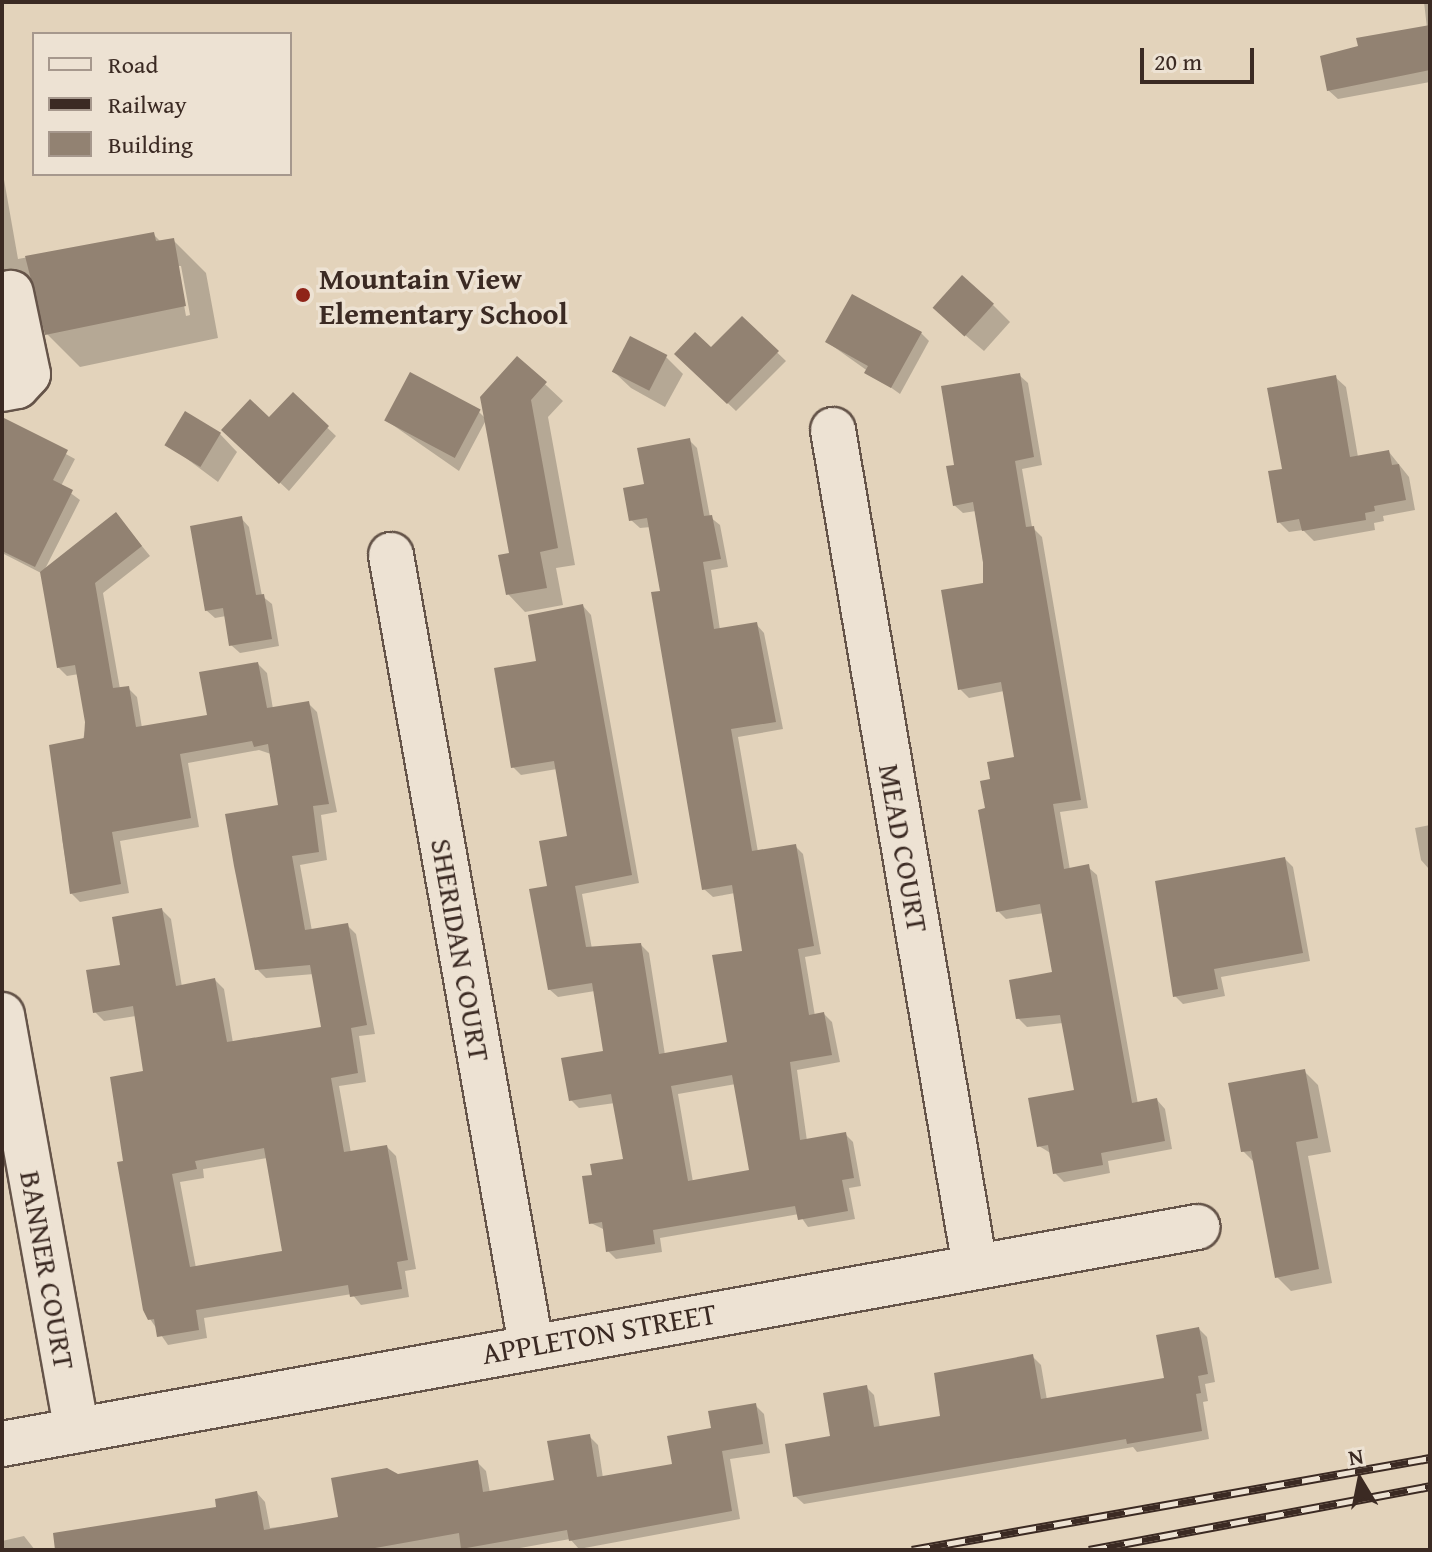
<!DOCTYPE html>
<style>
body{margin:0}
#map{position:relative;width:1432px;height:1552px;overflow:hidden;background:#e3d3bb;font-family:"Gentium Book Plus",serif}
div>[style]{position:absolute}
.shadow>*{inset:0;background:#0003}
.building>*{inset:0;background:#928272;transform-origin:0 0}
.roads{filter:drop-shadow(2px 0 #655449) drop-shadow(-2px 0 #655449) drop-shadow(0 2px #655449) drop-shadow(0 -2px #655449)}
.minor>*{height:44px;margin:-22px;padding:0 22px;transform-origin:22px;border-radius:22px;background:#ede2d3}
.rail>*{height:9px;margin-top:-4.5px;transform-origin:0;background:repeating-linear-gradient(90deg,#ede2d3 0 18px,#3b2a23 0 36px);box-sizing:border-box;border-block:2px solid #3b2a23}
.dots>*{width:22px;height:22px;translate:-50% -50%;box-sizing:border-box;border:4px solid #ede2d3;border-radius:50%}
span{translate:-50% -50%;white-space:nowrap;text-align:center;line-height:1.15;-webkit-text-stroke:7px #ede2d3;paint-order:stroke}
.poi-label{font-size:30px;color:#3b2a23;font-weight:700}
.left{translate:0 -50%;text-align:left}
.street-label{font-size:30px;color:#3b2a23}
.frame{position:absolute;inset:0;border:4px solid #3b2a23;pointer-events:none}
.legend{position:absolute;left:32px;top:32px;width:260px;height:144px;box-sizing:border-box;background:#ede2d3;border:2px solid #a6988d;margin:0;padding:10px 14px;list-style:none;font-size:24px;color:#3b2a23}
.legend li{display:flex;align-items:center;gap:16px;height:40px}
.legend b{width:40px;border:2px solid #a6988d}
.north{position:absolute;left:1320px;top:1440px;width:80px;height:80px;-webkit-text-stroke:6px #ede2d3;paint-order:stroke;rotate:350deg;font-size:22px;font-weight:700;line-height:32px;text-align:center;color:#3b2a23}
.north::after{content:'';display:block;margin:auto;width:28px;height:36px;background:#3b2a23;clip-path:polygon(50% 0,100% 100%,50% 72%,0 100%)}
.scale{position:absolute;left:1140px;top:48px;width:114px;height:36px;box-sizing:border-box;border:4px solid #3b2a23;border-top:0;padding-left:10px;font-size:24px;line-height:28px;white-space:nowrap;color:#3b2a23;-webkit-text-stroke:6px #ede2d3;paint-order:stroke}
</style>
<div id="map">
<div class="shadow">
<div style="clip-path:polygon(1424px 2px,1430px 2px,1430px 82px,1338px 99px,1328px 90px,1427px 28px)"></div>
<div style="clip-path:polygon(evenodd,2px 168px,18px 259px,153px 234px,161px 242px,173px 240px,206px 273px,218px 338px,80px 367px,47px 334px,39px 302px,19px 319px,25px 364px,2px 368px,2px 168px,177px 266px,181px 266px,190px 315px,186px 316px,177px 266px)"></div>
<div style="clip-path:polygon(993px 305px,1010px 322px,984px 351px,952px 324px)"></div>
<div style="clip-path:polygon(742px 319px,786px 361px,736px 411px,676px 354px,712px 350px)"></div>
<div style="clip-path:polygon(921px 333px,929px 341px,900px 394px,827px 342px)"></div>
<div style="clip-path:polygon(666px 357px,683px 374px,665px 407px,631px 388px,613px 371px)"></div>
<div style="clip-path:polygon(517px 358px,563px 401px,548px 417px,575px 565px,556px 568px,563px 605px,525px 612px,508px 594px,511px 555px,486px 420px,459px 471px,387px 421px,478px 411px,486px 419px)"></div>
<div style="clip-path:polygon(1019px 375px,1028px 383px,1042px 465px,1022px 469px,1032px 527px,1042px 537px,1088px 808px,1060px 812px,1070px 870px,1088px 867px,1097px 875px,1138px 1104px,1157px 1100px,1165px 1109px,1172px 1149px,1108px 1161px,1110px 1173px,1064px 1182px,1055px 1173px,1052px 1154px,1039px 1146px,1076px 1091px,1063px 1023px,1027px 1027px,1018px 1018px,1055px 973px,1044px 913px,1006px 919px,998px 911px,987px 810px,992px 781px,1016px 759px,1004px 691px,969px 698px,960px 689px,986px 585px,976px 511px,963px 513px,954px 505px,957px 467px)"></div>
<div style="clip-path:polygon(1335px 377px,1346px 387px,1358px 457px,1389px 452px,1409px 477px,1415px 510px,1383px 516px,1384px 521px,1374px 523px,1375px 530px,1314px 541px,1303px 530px,1289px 532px,1279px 522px,1285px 470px)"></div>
<div style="clip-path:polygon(293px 395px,336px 436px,289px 491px,224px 430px,269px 419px)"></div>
<div style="clip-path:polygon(evenodd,2px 419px,75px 459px,61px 486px,80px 500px,44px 571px,124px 524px,150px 556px,103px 593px,120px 689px,128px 688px,137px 697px,142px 728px,210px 716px,258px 664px,267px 673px,273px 709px,308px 703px,317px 712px,337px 812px,321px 815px,327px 860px,300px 865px,312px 931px,347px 925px,356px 934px,375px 1034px,359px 1036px,366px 1082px,339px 1086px,351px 1153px,387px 1147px,396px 1156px,416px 1269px,405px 1271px,409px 1297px,361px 1305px,352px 1294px,204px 1318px,207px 1338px,168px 1345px,150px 1319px,126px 1163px,145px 1073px,136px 1016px,104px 1021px,95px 1012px,122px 967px,162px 910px,171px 919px,182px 987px,215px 980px,224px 989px,233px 1043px,324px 1029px,314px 974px,266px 978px,257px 969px,281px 806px,271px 754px,259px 750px,188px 763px,199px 827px,120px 841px,129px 893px,80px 902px,71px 893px,62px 838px,87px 721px,79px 674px,67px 676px,58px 667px,43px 574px,2px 553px,2px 419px,267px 1158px,284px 1252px,196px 1268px,180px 1182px,204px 1178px,203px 1169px,267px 1158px)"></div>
<div style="clip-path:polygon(220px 434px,237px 452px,218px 482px,167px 444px)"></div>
<div style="clip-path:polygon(evenodd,689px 440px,697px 448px,710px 517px,720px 525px,728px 567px,711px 570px,720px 630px,756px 624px,764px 633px,783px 729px,738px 737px,758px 852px,795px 846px,803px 854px,821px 954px,805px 957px,815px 1016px,824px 1014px,832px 1022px,840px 1062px,797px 1070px,807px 1141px,845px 1134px,853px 1142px,861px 1186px,849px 1188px,855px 1219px,808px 1227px,799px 1214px,660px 1238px,662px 1252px,616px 1259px,608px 1251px,605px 1230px,591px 1223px,594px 1176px,625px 1161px,615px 1103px,579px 1108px,571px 1100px,605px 1052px,595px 991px,558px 997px,549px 989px,550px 887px,569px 837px,557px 769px,521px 775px,513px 767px,539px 662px,583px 606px,591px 615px,639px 883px,582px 894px,592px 949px,641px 945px,649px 953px,665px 1055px,729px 1043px,744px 952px,735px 893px,713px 897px,704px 889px,651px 527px,640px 528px,631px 520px,647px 485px,689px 440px,736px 1084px,751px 1172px,693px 1182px,678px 1094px,736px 1084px)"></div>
<div style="clip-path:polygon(241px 518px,249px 527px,262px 596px,272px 604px,279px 646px,240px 653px,231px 645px,226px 616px,215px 618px,206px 610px)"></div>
<div style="clip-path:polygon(1430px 825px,1430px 868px,1429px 869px,1421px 860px,1415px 828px)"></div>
<div style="clip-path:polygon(1285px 859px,1293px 867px,1310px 961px,1221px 977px,1225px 996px,1183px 1004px,1175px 996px)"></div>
<div style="clip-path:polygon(1304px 1071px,1318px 1085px,1331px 1152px,1308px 1156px,1332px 1283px,1291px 1291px,1277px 1277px,1256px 1164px,1243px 1151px)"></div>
<div style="clip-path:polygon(1199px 1329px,1207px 1337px,1215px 1382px,1205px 1384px,1208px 1401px,1203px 1402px,1209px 1439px,1137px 1452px,1133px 1447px,804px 1504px,795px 1496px,866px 1387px,874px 1395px,880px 1428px,943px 1417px,1033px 1357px,1041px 1365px,1047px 1400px,1166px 1379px)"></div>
<div style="clip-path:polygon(755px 1405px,764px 1414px,770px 1453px,730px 1459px,740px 1519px,579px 1549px,570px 1539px,509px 1550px,110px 1550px,257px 1493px,265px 1502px,270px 1528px,340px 1519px,398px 1476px,477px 1462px,486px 1471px,490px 1493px,556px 1482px,589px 1436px,598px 1445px,603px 1478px,674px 1466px,714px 1430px)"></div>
<div style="clip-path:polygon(24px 1536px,35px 1550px,2px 1550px,2px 1541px)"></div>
</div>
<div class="building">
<div style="clip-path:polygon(1430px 25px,1430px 70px,1327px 91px,1320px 56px,1358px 46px,1356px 38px)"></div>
<div style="clip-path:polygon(154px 232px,156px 241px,174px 238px,186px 306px,45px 335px,25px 256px)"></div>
<div style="left:962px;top:275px;width:43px;height:44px;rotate:42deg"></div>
<div style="clip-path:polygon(852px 294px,922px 332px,891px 388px,864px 373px,868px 366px,825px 342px)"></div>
<div style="clip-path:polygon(742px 316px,779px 351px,727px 404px,674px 354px,695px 332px,711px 347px)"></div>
<div style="left:630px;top:336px;width:42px;height:40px;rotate:27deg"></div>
<div style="clip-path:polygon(517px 356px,547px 382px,531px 400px,558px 548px,540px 552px,547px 588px,506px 595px,498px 555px,509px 553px,480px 397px)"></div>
<div style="left:410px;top:372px;width:80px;height:55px;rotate:28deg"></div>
<div style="clip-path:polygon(1020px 373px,1034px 457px,1015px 461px,1026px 527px,1034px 526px,1081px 800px,1053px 804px,1064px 869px,1089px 864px,1132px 1103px,1157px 1098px,1165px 1141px,1101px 1153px,1103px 1165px,1053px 1174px,1048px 1145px,1037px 1147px,1028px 1098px,1074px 1090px,1060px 1015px,1016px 1019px,1009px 980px,1052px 972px,1040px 904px,996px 912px,978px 810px,985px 808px,980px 781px,990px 779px,987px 762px,1014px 757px,1001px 682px,958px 690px,941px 590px,983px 583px,983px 562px,973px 502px,953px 506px,946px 466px,954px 465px,941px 386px)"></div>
<div style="clip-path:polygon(1336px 375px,1350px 457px,1389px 450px,1392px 465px,1399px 464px,1406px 500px,1374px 506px,1375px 511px,1365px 513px,1366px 520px,1302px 531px,1299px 519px,1277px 523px,1268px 471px,1282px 469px,1267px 388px)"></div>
<div style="clip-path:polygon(293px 392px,329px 426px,279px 484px,221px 430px,250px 399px,269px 417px)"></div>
<div style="left:185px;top:411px;width:42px;height:40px;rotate:31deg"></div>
<div style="clip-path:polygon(2px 417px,68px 450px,53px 480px,73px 490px,35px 567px,2px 551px)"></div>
<div style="clip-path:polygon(evenodd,690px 438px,704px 516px,712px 515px,721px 559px,703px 562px,714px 629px,757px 622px,776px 722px,731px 729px,752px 851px,796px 844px,814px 946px,798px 949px,809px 1015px,824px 1012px,832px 1055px,790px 1062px,800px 1140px,846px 1132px,854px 1178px,842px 1180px,848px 1211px,798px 1220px,795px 1206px,653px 1230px,655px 1244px,606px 1252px,602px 1222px,589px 1224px,582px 1176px,592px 1175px,590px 1164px,623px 1159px,611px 1094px,569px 1101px,561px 1058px,603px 1051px,592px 983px,548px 990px,529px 889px,547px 886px,539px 841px,567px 836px,554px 761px,511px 768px,494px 668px,536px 661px,528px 615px,583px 604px,632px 875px,575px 886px,586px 947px,641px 943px,659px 1054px,727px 1042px,712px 955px,742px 951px,732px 885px,702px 890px,651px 592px,660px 591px,647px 518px,629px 521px,623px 488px,644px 484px,637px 448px,690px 438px,732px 1075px,749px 1170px,688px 1181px,671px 1086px,732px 1075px)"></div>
<div style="clip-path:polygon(evenodd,116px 512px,142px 546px,95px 583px,113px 688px,129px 686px,136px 727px,207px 715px,199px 672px,258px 662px,267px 708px,309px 701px,329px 804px,313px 806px,319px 852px,292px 856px,305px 930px,348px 923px,367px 1025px,351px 1028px,358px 1073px,331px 1078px,344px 1152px,387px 1145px,408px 1260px,397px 1262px,402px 1289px,350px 1297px,348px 1285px,196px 1310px,199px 1330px,157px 1337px,154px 1319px,148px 1320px,143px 1310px,117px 1162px,123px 1161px,110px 1077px,143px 1071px,133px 1006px,93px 1013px,86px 970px,120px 965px,112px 917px,162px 908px,176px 986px,215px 978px,227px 1042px,321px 1027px,310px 965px,255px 970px,234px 866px,225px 814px,278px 805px,268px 744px,254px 747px,252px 741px,180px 754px,191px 818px,112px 832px,121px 884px,70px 894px,49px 745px,84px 738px,85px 722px,75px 665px,57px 668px,40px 572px,116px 512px,264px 1148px,282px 1251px,190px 1267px,172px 1174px,197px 1169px,195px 1161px,264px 1148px)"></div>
<div style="clip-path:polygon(242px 516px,256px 595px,264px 594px,272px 639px,229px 646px,223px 608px,205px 611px,190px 526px)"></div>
<div style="clip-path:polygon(1285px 857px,1303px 953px,1214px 969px,1218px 989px,1173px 997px,1155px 881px)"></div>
<div style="clip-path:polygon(1305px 1069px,1318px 1138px,1296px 1142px,1319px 1269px,1275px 1278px,1251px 1151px,1241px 1152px,1228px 1083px)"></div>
<div style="clip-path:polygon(1199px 1327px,1208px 1374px,1198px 1376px,1201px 1393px,1196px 1394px,1202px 1431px,1127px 1444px,1126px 1439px,793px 1497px,785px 1444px,830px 1436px,823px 1393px,867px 1385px,874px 1427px,940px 1416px,934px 1373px,1033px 1354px,1041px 1399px,1164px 1378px,1156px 1335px)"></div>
<div style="clip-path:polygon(756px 1403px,763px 1444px,722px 1451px,732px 1511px,569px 1541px,567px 1530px,461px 1549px,459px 1533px,364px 1550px,55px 1550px,53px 1533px,216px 1507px,215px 1499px,257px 1491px,264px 1530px,338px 1517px,331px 1478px,387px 1468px,398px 1474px,478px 1460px,483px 1492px,554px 1480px,547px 1441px,590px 1434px,597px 1477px,672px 1464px,667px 1436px,711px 1428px,708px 1411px)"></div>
</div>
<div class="roads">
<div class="minor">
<div style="left:2px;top:389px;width:15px;rotate:-11deg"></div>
<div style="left:17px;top:386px;width:16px;rotate:-47deg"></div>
<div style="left:28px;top:374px;width:83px;rotate:-101.9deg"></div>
<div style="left:833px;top:430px;width:849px;rotate:80.37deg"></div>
<div style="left:391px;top:555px;width:802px;rotate:79.95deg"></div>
<div style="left:2px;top:1015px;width:422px;rotate:79.8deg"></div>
<div style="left:2px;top:1444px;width:1215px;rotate:-10.29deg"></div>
</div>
</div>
<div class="rail">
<div style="left:912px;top:1550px;width:526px;rotate:-10.07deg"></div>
<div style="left:1089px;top:1550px;width:347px;rotate:-10.6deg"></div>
</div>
<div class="dots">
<div style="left:303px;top:295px;background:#8f2418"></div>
</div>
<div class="poi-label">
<span class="left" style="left:319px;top:295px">Mountain View<br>Elementary School</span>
</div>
<div class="street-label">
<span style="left:904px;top:848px;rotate:80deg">MEAD COURT</span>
<span style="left:461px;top:950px;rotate:80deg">SHERIDAN COURT</span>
<span style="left:48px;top:1270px;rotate:80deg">BANNER COURT</span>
<span style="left:599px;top:1333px;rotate:-10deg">APPLETON STREET</span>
</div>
<div class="frame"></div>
<ul class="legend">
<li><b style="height:10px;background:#ede2d3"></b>Road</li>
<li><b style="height:10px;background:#3b2a23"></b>Railway</li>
<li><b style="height:22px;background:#928272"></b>Building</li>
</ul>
<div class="north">N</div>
<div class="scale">20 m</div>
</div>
